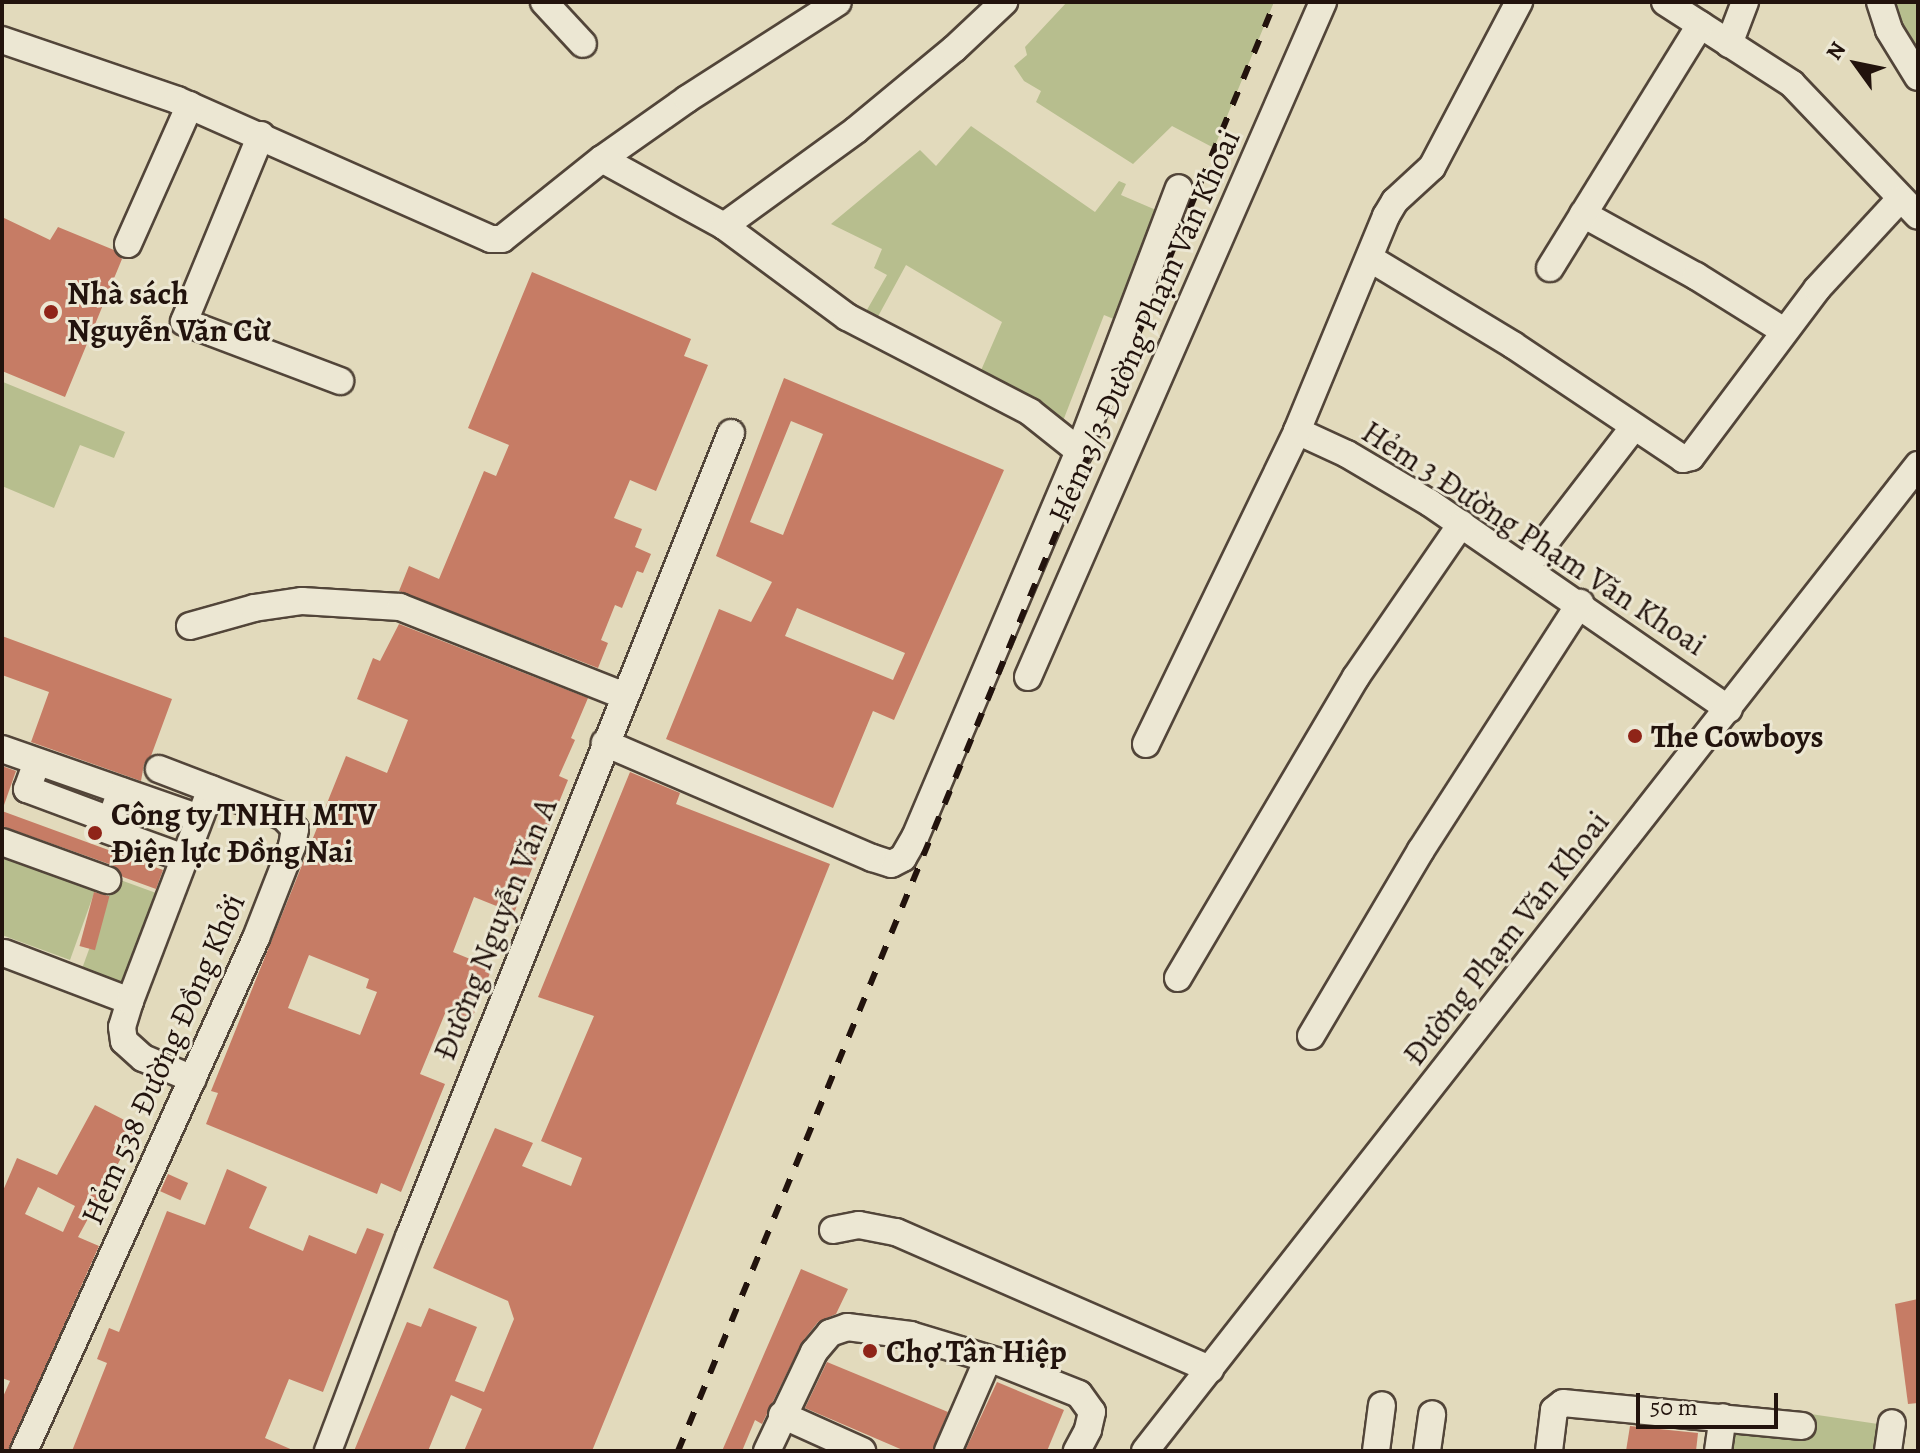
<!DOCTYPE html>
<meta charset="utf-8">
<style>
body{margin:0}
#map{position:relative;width:1920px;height:1453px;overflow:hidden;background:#e2dabc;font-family:Alegreya,serif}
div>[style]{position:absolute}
.green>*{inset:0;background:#b7be8e;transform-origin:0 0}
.building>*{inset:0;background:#c67c65;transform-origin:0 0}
.roads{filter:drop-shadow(2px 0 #524539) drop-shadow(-2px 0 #524539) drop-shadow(0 2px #524539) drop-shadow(0 -2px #524539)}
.minor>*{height:26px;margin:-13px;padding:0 13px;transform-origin:13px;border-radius:13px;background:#ece7d3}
.rail>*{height:6px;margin-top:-3px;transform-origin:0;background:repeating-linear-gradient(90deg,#22130d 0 14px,transparent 0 28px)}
.dots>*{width:22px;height:22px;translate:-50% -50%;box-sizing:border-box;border:4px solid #ece7d3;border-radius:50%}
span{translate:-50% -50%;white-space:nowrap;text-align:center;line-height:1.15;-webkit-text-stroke:6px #ece7d3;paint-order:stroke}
.poi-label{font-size:32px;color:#22130d;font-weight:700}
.left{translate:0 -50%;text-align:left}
.street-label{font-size:32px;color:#22130d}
.frame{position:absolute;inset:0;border:4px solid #22130d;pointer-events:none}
.north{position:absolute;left:1816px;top:24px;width:80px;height:80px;-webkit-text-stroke:6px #ece7d3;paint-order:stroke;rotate:303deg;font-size:22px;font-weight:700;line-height:32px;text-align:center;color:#22130d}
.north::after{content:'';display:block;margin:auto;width:28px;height:36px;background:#22130d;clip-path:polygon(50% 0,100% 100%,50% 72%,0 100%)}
.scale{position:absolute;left:1636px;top:1393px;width:142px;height:36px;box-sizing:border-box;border:4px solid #22130d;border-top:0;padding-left:10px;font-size:24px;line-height:28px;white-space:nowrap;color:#22130d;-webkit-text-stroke:6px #ece7d3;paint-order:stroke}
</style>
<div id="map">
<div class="green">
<div style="clip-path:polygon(1067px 2px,1274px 2px,1214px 148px,1172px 126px,1133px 164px,1036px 102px,1041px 91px,1024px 81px,1014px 66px,1027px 55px,1025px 47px)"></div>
<div style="clip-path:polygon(1891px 2px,1918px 2px,1918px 59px,1899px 25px)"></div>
<div style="clip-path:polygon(971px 126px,1095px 212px,1119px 181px,1126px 184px,1121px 195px,1163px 213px,1121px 322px,1104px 315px,1063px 421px,979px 375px,1002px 322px,906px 265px,875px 322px,864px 315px,887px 275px,874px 268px,882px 249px,831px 224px,920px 150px,936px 166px)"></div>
<div style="clip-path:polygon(3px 382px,125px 432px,114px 458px,80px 445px,54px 508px,2px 486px)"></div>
<div style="clip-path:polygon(2px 850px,97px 885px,70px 960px,2px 935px)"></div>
<div style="left:115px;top:878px;width:51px;height:100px;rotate:20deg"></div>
<div style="clip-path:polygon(1804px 1413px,1878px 1424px,1874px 1451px,1729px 1451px,1733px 1427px,1800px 1437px)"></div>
</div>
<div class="building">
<div style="clip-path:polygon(2px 217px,50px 240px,58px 227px,114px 250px,122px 259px,65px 397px,2px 371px)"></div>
<div style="clip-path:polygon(532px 272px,691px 339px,684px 356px,708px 365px,656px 491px,630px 480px,614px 518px,642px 529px,635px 547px,651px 554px,643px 573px,637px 571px,622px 608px,615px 605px,601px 640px,608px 643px,598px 668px,399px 591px,409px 566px,439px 579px,484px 471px,496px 476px,509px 445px,468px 428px)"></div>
<div style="clip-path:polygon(evenodd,784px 378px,1004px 470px,894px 720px,873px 711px,833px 808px,666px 739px,719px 609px,751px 622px,772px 582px,716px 556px,784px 378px,791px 421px,823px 434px,783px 535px,750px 522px,791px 421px,784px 378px,797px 608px,905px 653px,893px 680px,785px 636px,797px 608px)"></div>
<div style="clip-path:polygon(evenodd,399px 624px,588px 698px,571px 738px,575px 740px,559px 776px,568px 780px,514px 913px,474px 897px,453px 952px,492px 968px,471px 1021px,446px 1011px,420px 1074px,445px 1084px,401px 1192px,381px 1183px,377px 1194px,206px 1124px,218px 1093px,211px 1091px,346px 756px,387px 773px,408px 720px,357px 699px,373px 658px,380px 661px,399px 624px,309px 955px,369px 979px,366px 988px,377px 992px,360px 1035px,288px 1008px,309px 955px)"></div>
<div style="clip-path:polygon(2px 636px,172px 699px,151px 756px,144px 764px,141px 781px,31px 742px,49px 692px,2px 675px)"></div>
<div style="clip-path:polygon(2px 766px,16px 771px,4px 805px,2px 805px)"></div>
<div style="clip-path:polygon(630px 772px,680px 793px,676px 804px,830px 864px,779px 992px,592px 1451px,464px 1451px,482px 1409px,451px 1395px,428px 1451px,354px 1451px,407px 1322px,421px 1327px,429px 1308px,477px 1327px,455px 1381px,484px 1392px,514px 1319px,508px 1301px,433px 1268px,495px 1128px,533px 1143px,522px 1166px,571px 1186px,582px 1158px,541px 1141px,594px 1016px,538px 997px)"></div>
<div style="clip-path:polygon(2px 811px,163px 870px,156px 889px,123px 877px,112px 865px,2px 826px)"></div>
<div style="left:94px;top:892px;width:16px;height:56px;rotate:15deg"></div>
<div style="clip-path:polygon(evenodd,95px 1105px,138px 1127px,78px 1237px,99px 1246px,8px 1451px,2px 1451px,2px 1399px,10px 1381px,2px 1378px,2px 1193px,17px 1158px,57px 1175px,95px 1105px,38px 1187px,75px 1206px,63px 1232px,25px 1214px,38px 1187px)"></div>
<div style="clip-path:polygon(227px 1169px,267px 1187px,249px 1228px,303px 1251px,309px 1235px,356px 1254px,367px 1228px,384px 1234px,323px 1392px,289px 1379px,265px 1438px,295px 1451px,72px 1451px,107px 1363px,97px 1359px,109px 1328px,119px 1332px,167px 1211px,205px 1225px)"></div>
<div style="left:168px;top:1174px;width:22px;height:19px;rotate:24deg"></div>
<div style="clip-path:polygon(801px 1269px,848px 1289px,836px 1314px,818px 1322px,802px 1342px,762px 1424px,755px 1420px,742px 1451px,722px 1451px)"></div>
<div style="clip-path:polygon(1918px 1299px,1918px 1403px,1908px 1404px,1895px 1304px)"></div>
<div style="clip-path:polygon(827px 1362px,948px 1412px,932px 1451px,905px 1451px,805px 1408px)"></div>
<div style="clip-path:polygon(997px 1382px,1064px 1410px,1047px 1451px,965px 1451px)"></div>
<div style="clip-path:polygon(1630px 1426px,1698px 1433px,1696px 1451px,1626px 1451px)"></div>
</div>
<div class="roads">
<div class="minor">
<div style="left:544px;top:2px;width:57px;rotate:47.1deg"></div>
<div style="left:1665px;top:2px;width:151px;rotate:32.8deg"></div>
<div style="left:1792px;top:84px;width:182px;rotate:46.3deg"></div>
<div style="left:1880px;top:2px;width:29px;rotate:72deg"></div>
<div style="left:1889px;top:30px;width:55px;rotate:58.3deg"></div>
<div style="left:2px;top:40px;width:185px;rotate:18.9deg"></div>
<div style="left:177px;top:100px;width:343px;rotate:23.9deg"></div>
<div style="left:491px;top:239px;width:11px"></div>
<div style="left:502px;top:239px;width:128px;rotate:-38.7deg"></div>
<div style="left:602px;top:159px;width:104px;rotate:-35.2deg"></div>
<div style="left:687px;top:99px;width:179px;rotate:-32.7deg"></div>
<div style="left:1729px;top:44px;width:45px;rotate:-69.1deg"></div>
<div style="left:261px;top:135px;width:202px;rotate:112.4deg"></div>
<div style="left:184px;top:322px;width:167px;rotate:20.7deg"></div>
<div style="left:602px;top:159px;width:139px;rotate:28.8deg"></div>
<div style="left:724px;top:226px;width:153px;rotate:36.5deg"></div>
<div style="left:847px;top:317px;width:206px;rotate:27.4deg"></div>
<div style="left:1030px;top:412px;width:63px;rotate:38.5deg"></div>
<div style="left:1079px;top:451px;width:419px;rotate:113deg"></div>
<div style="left:915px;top:837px;width:24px;rotate:120deg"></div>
<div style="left:903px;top:858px;width:13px;rotate:153deg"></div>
<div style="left:891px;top:864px;width:20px;rotate:-162deg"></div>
<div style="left:872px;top:858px;width:291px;rotate:-156.7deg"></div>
<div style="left:1583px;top:214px;width:129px;rotate:28.8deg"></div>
<div style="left:1696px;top:276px;width:104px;rotate:32deg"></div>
<div style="left:724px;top:226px;width:163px;rotate:-36deg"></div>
<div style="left:856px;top:130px;width:127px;rotate:-39.6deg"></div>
<div style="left:954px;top:49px;width:69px;rotate:-43.2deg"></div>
<div style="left:128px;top:244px;width:152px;rotate:-66deg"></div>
<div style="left:1371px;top:259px;width:166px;rotate:31.2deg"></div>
<div style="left:1513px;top:345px;width:205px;rotate:33.8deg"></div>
<div style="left:1683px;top:459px;width:8px;rotate:-14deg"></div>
<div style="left:1691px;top:457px;width:210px;rotate:-53.1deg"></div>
<div style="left:1817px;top:289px;width:121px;rotate:-47.3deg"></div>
<div style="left:1550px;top:268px;width:286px;rotate:-58.3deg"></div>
<div style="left:1297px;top:431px;width:55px;rotate:24.7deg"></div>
<div style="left:1347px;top:454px;width:96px;rotate:30.6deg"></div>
<div style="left:1430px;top:503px;width:363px;rotate:34.6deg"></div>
<div style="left:1079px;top:451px;width:281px;rotate:-69.2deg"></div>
<div style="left:1526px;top:567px;width:177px;rotate:-52.4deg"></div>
<div style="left:190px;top:626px;width:66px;rotate:-15.7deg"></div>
<div style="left:254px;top:608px;width:49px;rotate:-8.3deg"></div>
<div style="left:302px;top:601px;width:98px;rotate:3.5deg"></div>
<div style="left:400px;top:607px;width:242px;rotate:21.6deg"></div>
<div style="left:1028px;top:677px;width:737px;rotate:-66.39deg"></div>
<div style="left:1146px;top:744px;width:348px;rotate:-64.2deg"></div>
<div style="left:1297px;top:431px;width:233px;rotate:-67.5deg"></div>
<div style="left:1386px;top:216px;width:17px;rotate:-59deg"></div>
<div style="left:1395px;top:201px;width:50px;rotate:-42.6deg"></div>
<div style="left:1432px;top:167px;width:187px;rotate:-62.2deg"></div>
<div style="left:2px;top:749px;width:209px;rotate:19.3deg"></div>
<div style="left:37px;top:762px;width:29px;rotate:110deg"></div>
<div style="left:27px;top:789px;width:89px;rotate:20.5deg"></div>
<div style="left:121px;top:791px;width:41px;rotate:109.7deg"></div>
<div style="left:107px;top:830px;width:82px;rotate:20deg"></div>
<div style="left:2px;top:842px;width:112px;rotate:19.9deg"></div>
<div style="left:4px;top:953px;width:135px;rotate:20.9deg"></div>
<div style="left:130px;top:1001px;width:27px;rotate:107deg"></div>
<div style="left:122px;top:1027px;width:14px;rotate:82deg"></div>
<div style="left:124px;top:1041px;width:25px;rotate:42deg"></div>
<div style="left:143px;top:1058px;width:54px;rotate:22.8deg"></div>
<div style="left:1178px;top:978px;width:350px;rotate:-59.4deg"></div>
<div style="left:1356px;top:677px;width:186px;rotate:-55.5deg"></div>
<div style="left:130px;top:1001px;width:227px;rotate:-69.1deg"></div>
<div style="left:1311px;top:1036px;width:216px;rotate:-59.4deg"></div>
<div style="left:1421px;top:850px;width:294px;rotate:-57.2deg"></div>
<div style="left:833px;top:1230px;width:26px;rotate:-11deg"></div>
<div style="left:859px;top:1225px;width:38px;rotate:11deg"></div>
<div style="left:896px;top:1232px;width:343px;rotate:23.6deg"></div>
<div style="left:782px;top:1415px;width:88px;rotate:24.2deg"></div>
<div style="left:24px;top:1451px;width:563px;rotate:-65.67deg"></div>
<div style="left:256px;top:938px;width:99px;rotate:-68.6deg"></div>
<div style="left:292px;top:846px;width:17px;rotate:-80deg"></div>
<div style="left:295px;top:829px;width:16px;rotate:-133deg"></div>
<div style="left:284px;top:817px;width:134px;rotate:-159deg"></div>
<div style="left:328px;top:1451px;width:229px;rotate:-69.3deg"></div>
<div style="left:409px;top:1237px;width:866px;rotate:-68.17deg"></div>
<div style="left:767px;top:1451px;width:110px;rotate:-64.6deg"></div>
<div style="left:814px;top:1352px;width:25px;rotate:-50deg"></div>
<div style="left:830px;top:1333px;width:18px;rotate:-19deg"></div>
<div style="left:847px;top:1327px;width:64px;rotate:7.2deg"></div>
<div style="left:910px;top:1335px;width:90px;rotate:16.8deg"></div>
<div style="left:996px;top:1361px;width:89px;rotate:21.7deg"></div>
<div style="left:1079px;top:1394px;width:22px;rotate:54deg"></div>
<div style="left:1092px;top:1412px;width:18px;rotate:103deg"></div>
<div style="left:1088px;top:1430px;width:24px;rotate:118deg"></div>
<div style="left:948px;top:1451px;width:100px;rotate:-66.5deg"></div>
<div style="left:1145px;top:1451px;width:1253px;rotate:-51.9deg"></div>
<div style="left:1376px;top:1451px;width:46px;rotate:-82.6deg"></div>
<div style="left:1427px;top:1451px;width:37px;rotate:-82deg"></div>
<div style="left:1549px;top:1451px;width:41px;rotate:-83deg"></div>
<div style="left:1554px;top:1410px;width:11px;rotate:-38deg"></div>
<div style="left:1563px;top:1403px;width:240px;rotate:5.5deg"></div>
<div style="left:1718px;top:1451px;width:34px;rotate:-82deg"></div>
<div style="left:1888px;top:1451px;width:28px;rotate:-82deg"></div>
</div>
</div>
<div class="rail">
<div style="left:678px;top:1451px;width:1567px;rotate:-67.61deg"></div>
</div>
<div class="dots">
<div style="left:51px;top:312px;background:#8f2418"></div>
<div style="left:1635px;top:736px;background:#8f2418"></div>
<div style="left:95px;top:833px;background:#8f2418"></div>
<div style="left:870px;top:1351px;background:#8f2418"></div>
</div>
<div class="poi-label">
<span class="left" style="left:67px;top:312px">Nhà sách<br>Nguyễn Văn Cừ</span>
<span class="left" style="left:1651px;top:736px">The Cowboys</span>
<span class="left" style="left:111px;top:833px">Công ty TNHH MTV<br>Điện lực Đồng Nai</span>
<span class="left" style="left:886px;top:1351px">Chợ Tân Hiệp</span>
</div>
<div class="street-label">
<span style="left:1144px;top:326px;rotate:-66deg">Hẻm 3/3 Đường Phạm Văn Khoai</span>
<span style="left:1534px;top:538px;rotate:33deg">Hẻm 3 Đường Phạm Văn Khoai</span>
<span style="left:495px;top:929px;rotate:-68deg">Đường Nguyễn Văn A</span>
<span style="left:1506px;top:938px;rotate:-52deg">Đường Phạm Văn Khoai</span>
<span style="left:163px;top:1059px;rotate:-66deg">Hẻm 538 Đường Đồng Khởi</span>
</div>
<div class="frame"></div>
<div class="north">N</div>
<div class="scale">50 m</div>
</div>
